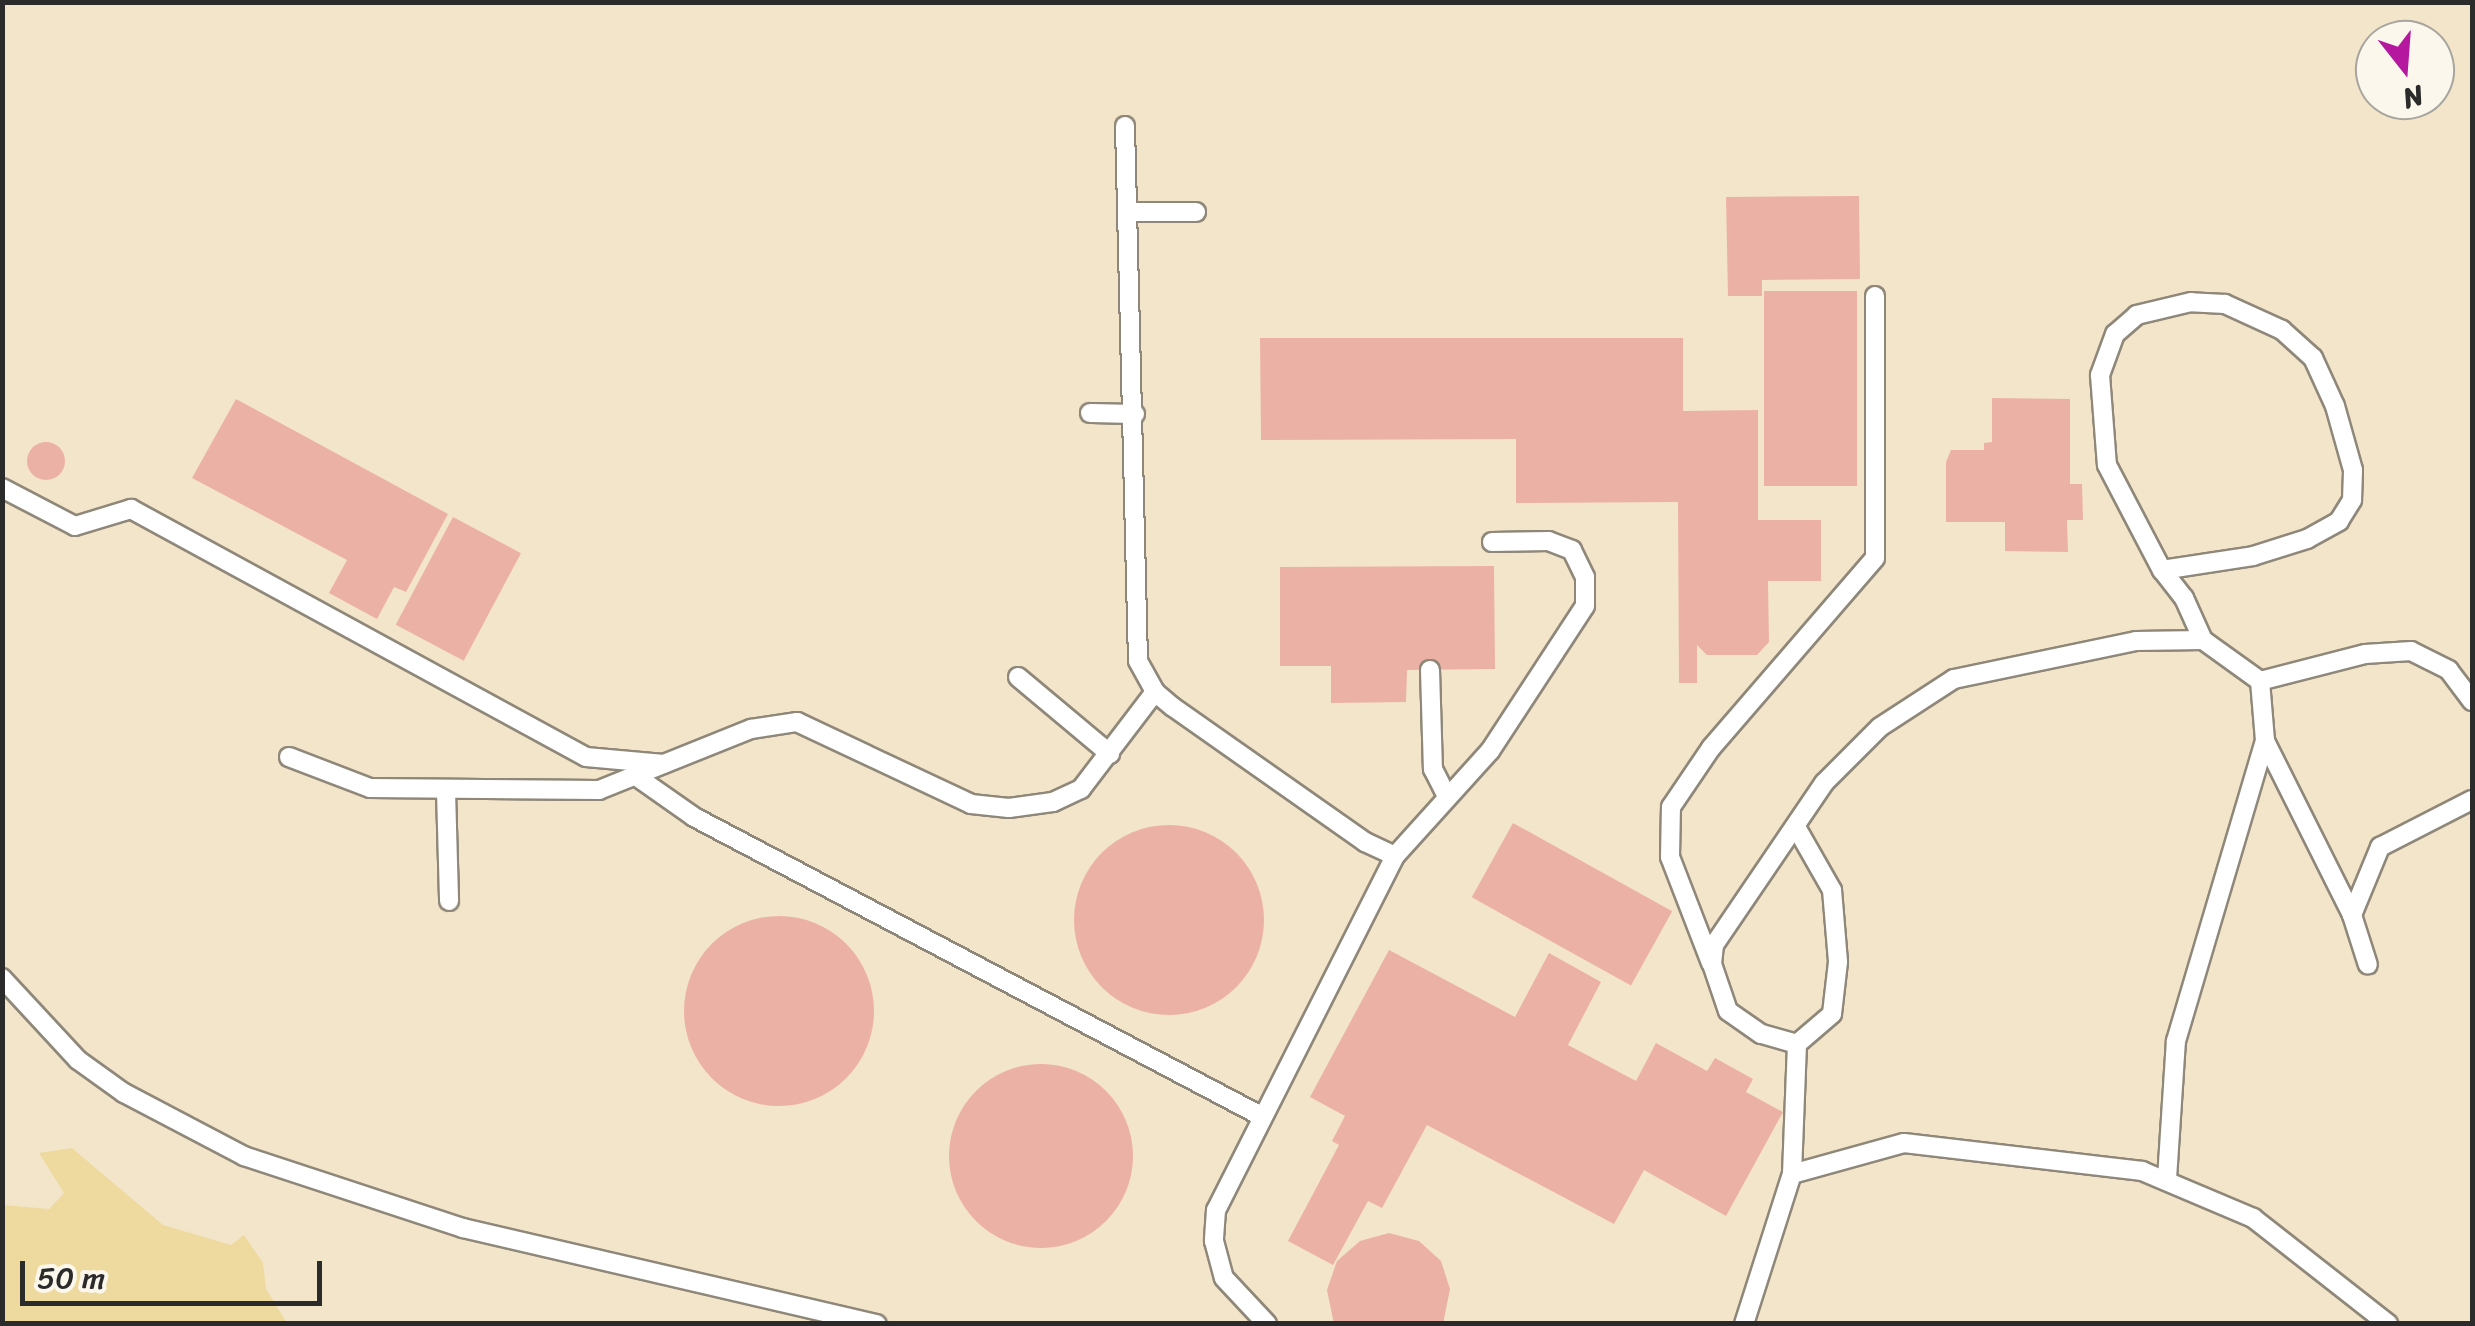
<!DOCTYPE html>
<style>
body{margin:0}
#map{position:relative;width:2475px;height:1326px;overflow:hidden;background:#f3e5ca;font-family:Sriracha,sans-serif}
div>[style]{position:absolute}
.sand>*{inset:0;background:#eeda9e}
.building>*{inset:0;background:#ecb1a5;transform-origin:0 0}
.round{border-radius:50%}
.roads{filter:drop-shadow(2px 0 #8f887a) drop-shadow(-2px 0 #8f887a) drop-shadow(0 2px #8f887a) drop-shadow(0 -2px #8f887a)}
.service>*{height:18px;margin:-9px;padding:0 9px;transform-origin:9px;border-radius:9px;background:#fff}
span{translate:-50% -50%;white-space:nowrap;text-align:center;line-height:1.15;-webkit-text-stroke:10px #fbf7ec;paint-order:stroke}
.frame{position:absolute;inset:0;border:5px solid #2b2b2b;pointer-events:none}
.north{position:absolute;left:2355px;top:20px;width:100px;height:100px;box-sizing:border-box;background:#fbf7ec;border:2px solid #a8a59f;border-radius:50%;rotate:163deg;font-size:28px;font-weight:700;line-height:40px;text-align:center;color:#2b2b2b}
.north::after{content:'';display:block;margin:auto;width:35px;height:45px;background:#b5179e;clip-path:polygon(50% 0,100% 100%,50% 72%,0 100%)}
.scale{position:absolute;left:20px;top:1261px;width:302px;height:45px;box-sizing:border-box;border:5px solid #2b2b2b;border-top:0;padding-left:12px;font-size:30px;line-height:35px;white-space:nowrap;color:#2b2b2b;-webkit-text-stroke:8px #fbf7ec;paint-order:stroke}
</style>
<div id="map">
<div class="sand">
<div style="clip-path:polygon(72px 1148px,163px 1225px,231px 1245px,244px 1235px,263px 1263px,266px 1289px,287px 1323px,3px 1323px,3px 1205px,49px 1209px,64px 1193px,39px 1153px)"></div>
</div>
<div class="building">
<div style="clip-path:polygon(1859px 196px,1860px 279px,1762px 280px,1762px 296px,1728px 296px,1726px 197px)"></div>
<div style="left:1857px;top:291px;width:195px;height:93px;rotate:90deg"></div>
<div style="clip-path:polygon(1260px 338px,1683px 338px,1683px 411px,1758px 410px,1758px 520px,1821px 520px,1821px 581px,1768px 581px,1769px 642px,1757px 655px,1707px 655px,1697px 645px,1697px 683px,1679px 683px,1678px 502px,1516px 503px,1516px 439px,1261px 440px)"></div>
<div style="clip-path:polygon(1992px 398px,2070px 399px,2070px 484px,2082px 484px,2083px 520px,2067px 520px,2068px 552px,2005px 551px,2005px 522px,1946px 522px,1946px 462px,1951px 450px,1984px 450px,1984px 443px,1992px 442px)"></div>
<div style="clip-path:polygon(236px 399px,448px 514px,406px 592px,394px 587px,377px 619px,329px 593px,347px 560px,192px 478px)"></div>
<div class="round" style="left:27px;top:442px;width:38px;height:38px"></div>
<div style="left:453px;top:517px;width:77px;height:122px;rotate:28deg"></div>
<div style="clip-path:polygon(1494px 566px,1495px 669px,1407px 670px,1406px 702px,1331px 703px,1331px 666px,1280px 666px,1280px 567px)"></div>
<div style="left:1513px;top:823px;width:182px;height:85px;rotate:29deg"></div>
<div class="round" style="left:1074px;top:825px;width:190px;height:190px"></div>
<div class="round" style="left:684px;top:916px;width:190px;height:190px"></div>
<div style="clip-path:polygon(1389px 950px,1515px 1017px,1549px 953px,1601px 982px,1568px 1045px,1636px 1081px,1656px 1043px,1707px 1071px,1715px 1058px,1753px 1079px,1746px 1092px,1783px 1112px,1726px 1216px,1644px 1170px,1614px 1224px,1427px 1125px,1382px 1208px,1368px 1201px,1333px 1265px,1288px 1241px,1339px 1145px,1332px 1141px,1345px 1116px,1310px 1097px)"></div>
<div class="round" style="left:949px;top:1064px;width:184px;height:184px"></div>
<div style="clip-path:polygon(1389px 1233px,1419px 1241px,1441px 1261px,1450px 1289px,1443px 1324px,1334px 1324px,1327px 1290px,1337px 1261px,1360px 1241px)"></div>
</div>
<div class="roads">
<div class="service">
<div style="left:1125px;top:126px;width:535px;rotate:88.61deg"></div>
<div style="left:1138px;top:661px;width:35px;rotate:61deg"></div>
<div style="left:1155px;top:692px;width:23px;rotate:40deg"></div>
<div style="left:1173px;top:707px;width:235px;rotate:35.1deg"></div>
<div style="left:1365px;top:842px;width:33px;rotate:25deg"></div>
<div style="left:1395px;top:856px;width:397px;rotate:116.8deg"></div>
<div style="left:1216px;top:1210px;width:31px;rotate:94deg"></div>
<div style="left:1214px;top:1241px;width:38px;rotate:75deg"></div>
<div style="left:1224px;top:1278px;width:63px;rotate:46.9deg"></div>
<div style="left:1128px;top:212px;width:68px"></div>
<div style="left:1090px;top:413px;width:45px;rotate:1.3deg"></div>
<div style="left:2px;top:488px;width:82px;rotate:27.5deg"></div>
<div style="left:75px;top:526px;width:59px;rotate:-16.9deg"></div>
<div style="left:131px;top:509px;width:518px;rotate:28.59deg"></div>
<div style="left:586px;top:757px;width:78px;rotate:5.1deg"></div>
<div style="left:2162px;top:570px;width:92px;rotate:-8.7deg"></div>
<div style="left:2253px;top:556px;width:57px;rotate:-17.5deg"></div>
<div style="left:2307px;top:539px;width:37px;rotate:-29deg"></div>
<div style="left:2339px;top:521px;width:25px;rotate:-58deg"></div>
<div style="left:2352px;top:500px;width:30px;rotate:-88deg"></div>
<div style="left:2353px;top:470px;width:66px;rotate:-105.7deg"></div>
<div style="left:2335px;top:406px;width:53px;rotate:-114.6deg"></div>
<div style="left:2313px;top:358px;width:42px;rotate:-137.9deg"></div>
<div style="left:2282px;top:330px;width:63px;rotate:-155.5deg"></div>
<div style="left:2225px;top:304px;width:34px;rotate:-177deg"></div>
<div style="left:2191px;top:302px;width:56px;rotate:166.5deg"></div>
<div style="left:2137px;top:315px;width:29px;rotate:139deg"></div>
<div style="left:2115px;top:334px;width:44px;rotate:110.1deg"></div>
<div style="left:2100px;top:375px;width:90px;rotate:85.6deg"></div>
<div style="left:2107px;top:465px;width:119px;rotate:62.4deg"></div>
<div style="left:2162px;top:570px;width:36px;rotate:52deg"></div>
<div style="left:2184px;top:598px;width:46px;rotate:65.7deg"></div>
<div style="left:1430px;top:670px;width:99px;rotate:88.3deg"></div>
<div style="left:1433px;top:769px;width:30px;rotate:63deg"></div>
<div style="left:1018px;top:677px;width:120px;rotate:39.9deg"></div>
<div style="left:2472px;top:701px;width:39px;rotate:-127deg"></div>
<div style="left:2449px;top:670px;width:42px;rotate:-153.4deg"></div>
<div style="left:2411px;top:651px;width:46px;rotate:176.3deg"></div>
<div style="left:2365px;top:654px;width:108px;rotate:165.6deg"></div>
<div style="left:2260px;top:681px;width:60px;rotate:85.2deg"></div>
<div style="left:2265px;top:741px;width:195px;rotate:63.4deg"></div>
<div style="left:2352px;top:915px;width:74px;rotate:-67.6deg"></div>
<div style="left:2380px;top:847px;width:103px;rotate:-27.1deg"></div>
<div style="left:289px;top:757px;width:87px;rotate:20.9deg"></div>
<div style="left:370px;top:788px;width:229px;rotate:0.5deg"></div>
<div style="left:599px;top:790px;width:164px;rotate:-21.9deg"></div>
<div style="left:751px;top:729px;width:47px;rotate:-8.7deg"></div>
<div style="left:797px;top:722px;width:192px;rotate:25.2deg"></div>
<div style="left:971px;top:804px;width:38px;rotate:6deg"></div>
<div style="left:1009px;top:808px;width:44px;rotate:-7.8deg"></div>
<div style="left:1053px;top:802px;width:31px;rotate:-25deg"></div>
<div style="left:1081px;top:789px;width:122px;rotate:-52.7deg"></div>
<div style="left:640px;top:779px;width:66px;rotate:35.1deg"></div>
<div style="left:694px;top:817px;width:641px;rotate:27.8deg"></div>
<div style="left:446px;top:791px;width:110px;rotate:88.4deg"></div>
<div style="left:1796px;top:827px;width:73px;rotate:60.3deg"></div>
<div style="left:1832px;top:890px;width:72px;rotate:85.2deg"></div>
<div style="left:1838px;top:962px;width:52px;rotate:96.6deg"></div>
<div style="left:1832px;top:1014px;width:46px;rotate:139.4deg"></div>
<div style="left:1797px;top:1044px;width:37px;rotate:-164deg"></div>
<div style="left:1761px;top:1034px;width:40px;rotate:-145.1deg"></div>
<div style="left:1728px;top:1011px;width:50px;rotate:-108.8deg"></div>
<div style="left:1712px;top:964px;width:19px;rotate:-84deg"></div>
<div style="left:1714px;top:945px;width:196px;rotate:-55.8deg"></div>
<div style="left:1824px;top:783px;width:79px;rotate:-45deg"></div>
<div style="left:1880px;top:727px;width:88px;rotate:-33deg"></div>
<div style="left:1954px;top:679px;width:186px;rotate:-11.8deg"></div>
<div style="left:2136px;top:641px;width:67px;rotate:-0.9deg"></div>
<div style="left:2203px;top:640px;width:70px;rotate:35.7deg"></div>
<div style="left:1395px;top:856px;width:142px;rotate:-47.9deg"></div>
<div style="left:1490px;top:751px;width:173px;rotate:-56.8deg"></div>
<div style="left:1585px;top:606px;width:29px;rotate:-90deg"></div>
<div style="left:1585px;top:577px;width:30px;rotate:-116deg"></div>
<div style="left:1572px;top:550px;width:25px;rotate:-159deg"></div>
<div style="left:1549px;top:541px;width:57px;rotate:179deg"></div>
<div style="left:2352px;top:915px;width:52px;rotate:72.3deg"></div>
<div style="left:1711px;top:963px;width:114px;rotate:-111.1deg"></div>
<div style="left:1670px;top:857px;width:50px;rotate:-88.9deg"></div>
<div style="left:1671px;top:807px;width:71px;rotate:-55.9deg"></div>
<div style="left:1711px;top:748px;width:251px;rotate:-49.2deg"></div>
<div style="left:1875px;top:558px;width:262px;rotate:-90deg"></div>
<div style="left:2px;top:978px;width:112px;rotate:47.2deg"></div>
<div style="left:78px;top:1060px;width:57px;rotate:35.7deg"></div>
<div style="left:124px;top:1093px;width:136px;rotate:27.7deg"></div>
<div style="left:244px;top:1156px;width:231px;rotate:18.2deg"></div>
<div style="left:463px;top:1228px;width:425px;rotate:13.1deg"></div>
<div style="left:1792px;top:1174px;width:116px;rotate:-15.5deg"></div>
<div style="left:1904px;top:1143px;width:240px;rotate:6.7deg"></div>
<div style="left:2142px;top:1171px;width:121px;rotate:22.9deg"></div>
<div style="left:2253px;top:1218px;width:172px;rotate:38.1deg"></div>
<div style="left:2167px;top:1179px;width:138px;rotate:-86.3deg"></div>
<div style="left:2176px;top:1041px;width:313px;rotate:-73.5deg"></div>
<div style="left:1744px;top:1324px;width:157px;rotate:-72.3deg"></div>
<div style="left:1792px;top:1174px;width:130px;rotate:-87.8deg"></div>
</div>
</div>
<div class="frame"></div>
<div class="north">N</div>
<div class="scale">50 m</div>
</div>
